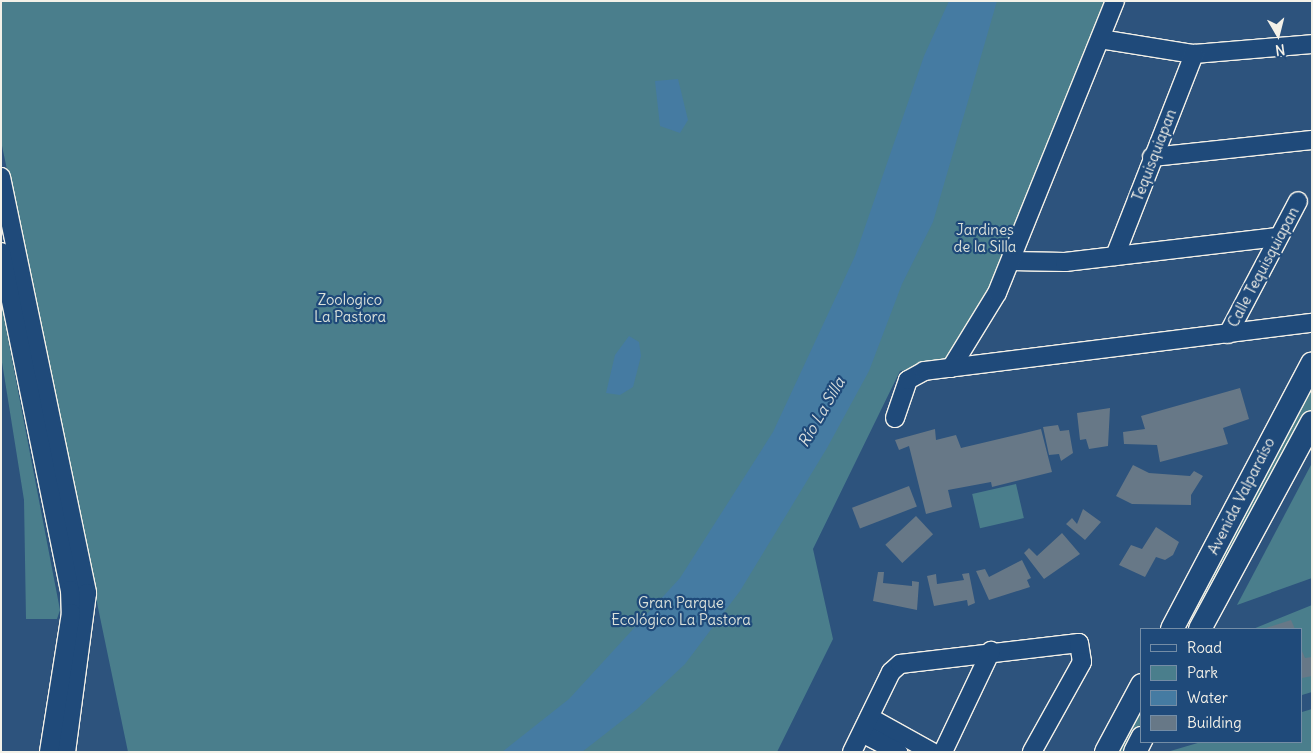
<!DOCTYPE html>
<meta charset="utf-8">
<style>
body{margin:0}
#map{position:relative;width:1313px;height:753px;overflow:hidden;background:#2d537d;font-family:Delius,sans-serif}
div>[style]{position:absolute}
.green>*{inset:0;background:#4a7e8c;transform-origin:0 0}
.water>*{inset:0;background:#457ba2}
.building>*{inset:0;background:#677887;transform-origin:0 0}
.roads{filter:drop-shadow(1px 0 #f4f1e8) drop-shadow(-1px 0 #f4f1e8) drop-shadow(0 1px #f4f1e8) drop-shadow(0 -1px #f4f1e8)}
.minor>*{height:18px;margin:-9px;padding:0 9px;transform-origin:9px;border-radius:9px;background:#1f4a7a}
.major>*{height:22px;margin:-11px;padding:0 11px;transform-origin:11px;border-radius:11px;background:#1f4a7a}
span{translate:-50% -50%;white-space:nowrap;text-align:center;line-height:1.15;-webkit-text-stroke:4.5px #1f4a7a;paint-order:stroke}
.street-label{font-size:15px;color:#f4f1e8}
.park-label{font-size:15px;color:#dae0da}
.water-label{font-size:16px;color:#dadfde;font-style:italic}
.frame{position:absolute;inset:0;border:2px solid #f4f1e8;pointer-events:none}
.legend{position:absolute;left:1140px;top:628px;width:162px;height:115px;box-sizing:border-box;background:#1f4a7a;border:1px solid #748da6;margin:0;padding:6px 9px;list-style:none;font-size:15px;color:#f4f1e8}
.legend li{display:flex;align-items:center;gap:10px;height:25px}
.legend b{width:25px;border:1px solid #748da6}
.north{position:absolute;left:1253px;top:10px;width:50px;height:50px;-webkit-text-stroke:4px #1f4a7a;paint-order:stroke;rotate:172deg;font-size:14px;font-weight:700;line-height:20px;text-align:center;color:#f4f1e8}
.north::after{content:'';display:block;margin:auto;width:18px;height:22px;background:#f4f1e8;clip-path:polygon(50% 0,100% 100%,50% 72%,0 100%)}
</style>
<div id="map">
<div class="green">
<div style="clip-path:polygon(1px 1px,1105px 1px,978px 314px,956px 352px,944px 361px,900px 371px,813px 549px,833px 639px,777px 752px,128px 752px,1px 141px)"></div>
<div style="clip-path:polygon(1px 302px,60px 610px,57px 619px,26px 619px,24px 500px,1px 356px)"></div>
<div style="clip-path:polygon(1312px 382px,1312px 418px,1193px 619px,1188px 618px)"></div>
<div style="clip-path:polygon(1312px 463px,1312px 578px,1237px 605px)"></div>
<div style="left:1016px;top:484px;width:35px;height:45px;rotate:77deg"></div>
<div style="clip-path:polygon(1312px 605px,1312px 692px,1302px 695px,1302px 629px,1253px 629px)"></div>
<div style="clip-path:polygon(1142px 694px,1142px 730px,1130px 752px,1111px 752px)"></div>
<div style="clip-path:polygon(1312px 709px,1312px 752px,1167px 752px,1201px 742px,1302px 742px,1302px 712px)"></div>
</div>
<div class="water">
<div style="clip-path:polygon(949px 1px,997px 1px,933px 222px,902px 284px,869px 371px,827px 448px,740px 591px,685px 664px,637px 709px,582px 752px,502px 752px,569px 699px,680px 578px,773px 432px,855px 256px,924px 56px)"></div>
<div style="clip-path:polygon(678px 79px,688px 120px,680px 133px,660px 126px,655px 81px)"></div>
<div style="clip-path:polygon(629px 336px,639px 342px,641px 356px,633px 387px,620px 395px,606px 393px,615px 355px)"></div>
</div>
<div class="building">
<div style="clip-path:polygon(1240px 388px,1249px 419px,1223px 428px,1228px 444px,1160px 462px,1157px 445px,1124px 444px,1123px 432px,1145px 429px,1141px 416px)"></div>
<div style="clip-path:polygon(1110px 408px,1108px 446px,1089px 449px,1086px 439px,1080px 440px,1077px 413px)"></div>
<div style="clip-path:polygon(1058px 425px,1060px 431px,1069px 430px,1073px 453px,1061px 461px,1059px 454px,1049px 455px,1043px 427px)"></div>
<div style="clip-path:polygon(935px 429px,936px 440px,956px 435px,961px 448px,1041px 429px,1052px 472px,992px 487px,991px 482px,948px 490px,952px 507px,926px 514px,909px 446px,899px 450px,895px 440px)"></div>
<div style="clip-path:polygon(1133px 465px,1149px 473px,1190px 476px,1194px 471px,1203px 476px,1191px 495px,1191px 505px,1132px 504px,1116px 496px)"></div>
<div style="left:909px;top:486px;width:22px;height:61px;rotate:69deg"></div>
<div style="clip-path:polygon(1083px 509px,1101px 522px,1085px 540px,1066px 524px,1072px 518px,1077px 524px)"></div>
<div style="left:916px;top:516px;width:25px;height:42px;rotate:47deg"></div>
<div style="clip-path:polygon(1156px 527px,1179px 542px,1173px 555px,1165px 560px,1156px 557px,1145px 577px,1119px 565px,1131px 545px,1142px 549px)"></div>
<div style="clip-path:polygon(1062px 533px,1080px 554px,1044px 579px,1024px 553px,1029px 548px,1037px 556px)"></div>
<div style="clip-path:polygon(1022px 560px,1031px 578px,1027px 580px,1030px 587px,989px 600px,976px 571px,985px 569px,989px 577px)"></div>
<div style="clip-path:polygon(878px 572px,884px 572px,883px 583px,912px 586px,912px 581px,919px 582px,917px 610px,873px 601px)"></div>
<div style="clip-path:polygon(969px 573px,975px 603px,968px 606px,967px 600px,934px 606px,927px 576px,936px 574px,937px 584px,964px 580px,962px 574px)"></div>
<div style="clip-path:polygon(1291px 620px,1295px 629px,1266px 629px,1266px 628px)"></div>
<div style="clip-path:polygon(1302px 651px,1305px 658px,1312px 657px,1312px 676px,1302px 678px)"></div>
</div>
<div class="roads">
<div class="minor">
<div style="left:1100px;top:39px;width:95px;rotate:9.1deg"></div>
<div style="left:1194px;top:54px;width:118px;rotate:-4.8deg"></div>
<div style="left:1152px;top:157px;width:161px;rotate:-6.1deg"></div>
<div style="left:1px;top:177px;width:425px;rotate:78.3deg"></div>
<div style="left:87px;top:593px;width:160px;rotate:97.5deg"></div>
<div style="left:1px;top:252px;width:345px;rotate:78.5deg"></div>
<div style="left:70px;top:590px;width:23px;rotate:88deg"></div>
<div style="left:71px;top:613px;width:141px;rotate:99deg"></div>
<div style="left:1115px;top:256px;width:217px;rotate:-68.6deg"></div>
<div style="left:1011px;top:261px;width:54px;rotate:1.1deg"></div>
<div style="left:1065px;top:262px;width:214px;rotate:-6.7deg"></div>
<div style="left:1228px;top:334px;width:150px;rotate:-62.2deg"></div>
<div style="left:951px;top:368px;width:88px;rotate:-58.5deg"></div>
<div style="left:997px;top:293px;width:315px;rotate:-68deg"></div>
<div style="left:895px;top:418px;width:40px;rotate:-71.1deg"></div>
<div style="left:908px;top:380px;width:18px;rotate:-29deg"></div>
<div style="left:924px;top:371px;width:391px;rotate:-7.1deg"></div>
<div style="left:871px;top:718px;width:70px;rotate:29.1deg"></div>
<div style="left:862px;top:733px;width:41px;rotate:27.8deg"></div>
<div style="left:852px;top:752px;width:89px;rotate:-64deg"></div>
<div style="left:891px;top:672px;width:12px;rotate:-42deg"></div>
<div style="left:900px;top:664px;width:180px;rotate:-6.7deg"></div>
<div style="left:1079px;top:643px;width:19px;rotate:81deg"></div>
<div style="left:1082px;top:662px;width:103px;rotate:119.1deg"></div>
<div style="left:943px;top:752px;width:112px;rotate:-64.6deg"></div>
</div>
<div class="major">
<div style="left:1172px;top:629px;width:300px;rotate:-62.2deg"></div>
<div style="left:1200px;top:629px;width:235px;rotate:-61.6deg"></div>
<div style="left:1106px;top:752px;width:76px;rotate:-61.8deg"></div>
<div style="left:1135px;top:752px;width:16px;rotate:-63deg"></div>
</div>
</div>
<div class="street-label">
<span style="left:1154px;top:155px;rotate:-69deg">Tequisquiapan</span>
<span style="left:1263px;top:267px;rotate:-62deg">Calle Tequisquiapan</span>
<span style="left:1241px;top:496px;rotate:-63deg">Avenida Valparaíso</span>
</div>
<div class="park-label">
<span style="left:985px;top:238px">Jardines<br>de la Silla</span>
<span style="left:350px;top:308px">Zoologico<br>La Pastora</span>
<span style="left:681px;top:611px">Gran Parque<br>Ecológico La Pastora</span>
</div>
<div class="water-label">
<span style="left:821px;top:412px;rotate:-60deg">Río La Silla</span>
</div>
<div class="frame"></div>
<ul class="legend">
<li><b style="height:6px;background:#1f4a7a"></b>Road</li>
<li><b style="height:14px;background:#4a7e8c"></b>Park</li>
<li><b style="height:14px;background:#457ba2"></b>Water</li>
<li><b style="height:14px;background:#677887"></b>Building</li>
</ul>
<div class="north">N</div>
</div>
